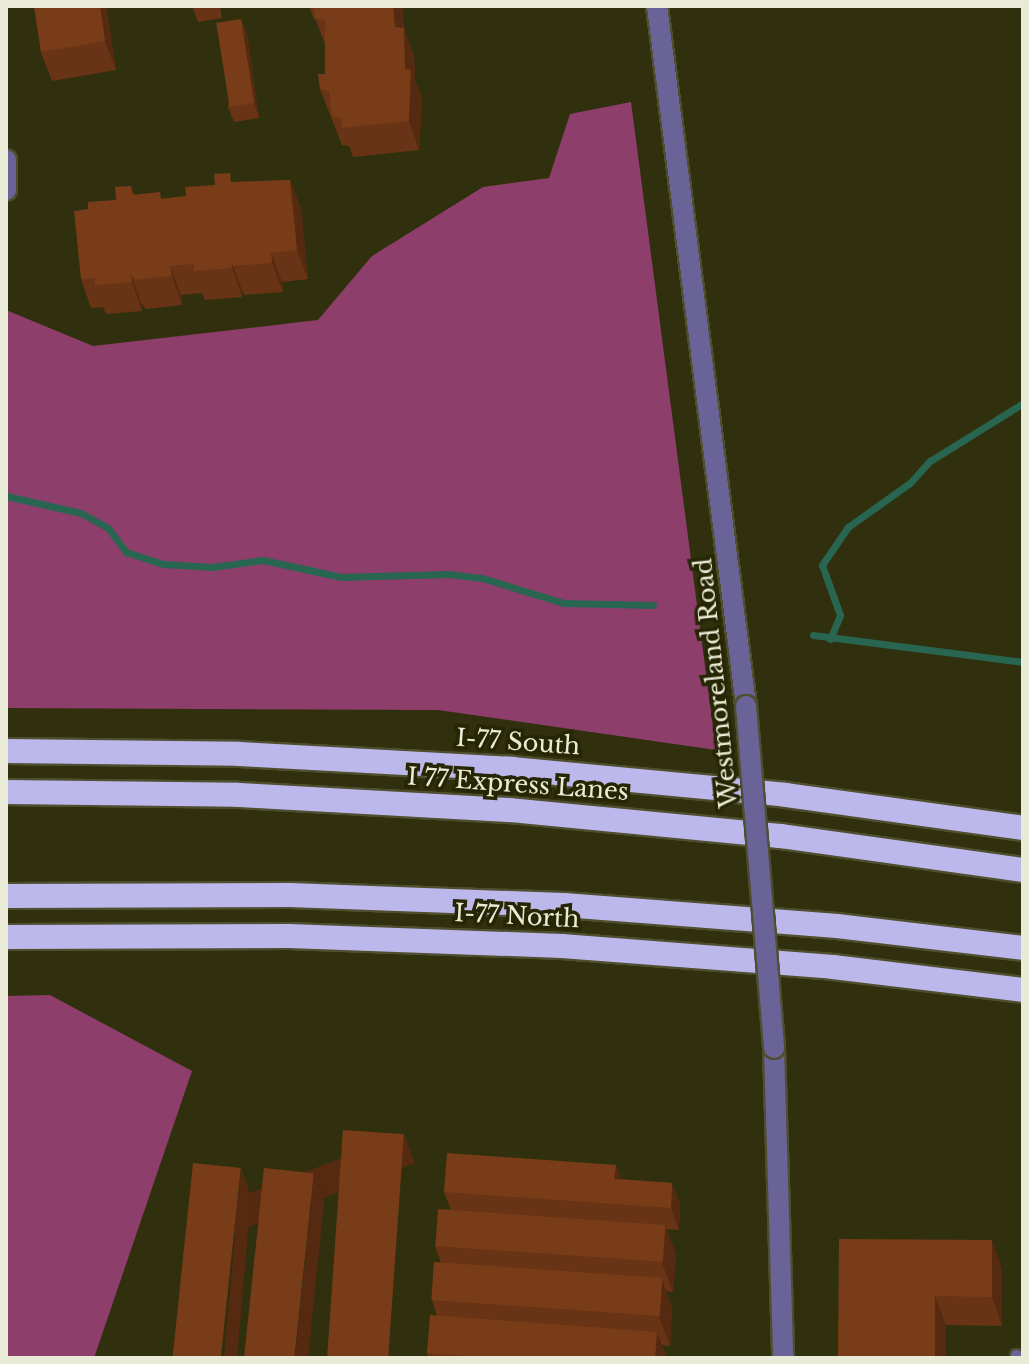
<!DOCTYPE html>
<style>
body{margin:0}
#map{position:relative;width:1029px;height:1364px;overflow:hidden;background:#31300e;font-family:"Libre Baskerville",serif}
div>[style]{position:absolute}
.forest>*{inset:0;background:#8e3e6a}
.stream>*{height:7px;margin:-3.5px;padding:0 3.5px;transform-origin:3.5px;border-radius:3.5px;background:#286651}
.roads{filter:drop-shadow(2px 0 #4f4e2e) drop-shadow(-2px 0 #4f4e2e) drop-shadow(0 2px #4f4e2e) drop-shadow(0 -2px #4f4e2e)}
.service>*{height:11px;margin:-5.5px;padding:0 5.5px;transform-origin:5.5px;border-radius:5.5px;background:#696398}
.minor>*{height:20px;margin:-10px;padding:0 10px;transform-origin:10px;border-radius:10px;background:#696398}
.tertiary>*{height:20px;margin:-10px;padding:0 10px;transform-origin:10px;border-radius:10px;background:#696398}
.motorway>*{height:24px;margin:-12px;padding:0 12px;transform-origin:12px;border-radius:12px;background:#bcb8ec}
.bridges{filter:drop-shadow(2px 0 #4f4e2e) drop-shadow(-2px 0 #4f4e2e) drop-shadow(0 2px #4f4e2e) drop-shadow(0 -2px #4f4e2e)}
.tertiary-bridge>*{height:20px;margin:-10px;padding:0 10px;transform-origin:10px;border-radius:10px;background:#696398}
.wall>*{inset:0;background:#683415}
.shaded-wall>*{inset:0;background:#552a11;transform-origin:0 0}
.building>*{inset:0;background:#793c18;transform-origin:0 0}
span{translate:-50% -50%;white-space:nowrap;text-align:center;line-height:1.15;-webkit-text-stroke:7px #272604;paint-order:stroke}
.street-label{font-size:24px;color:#eaebd7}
.frame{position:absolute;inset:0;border:8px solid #eaebd7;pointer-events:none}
</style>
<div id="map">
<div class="forest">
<div style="clip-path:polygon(631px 102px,716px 750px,438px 710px,6px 708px,6px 310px,93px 346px,318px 320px,372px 256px,483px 187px,549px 178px,570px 114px)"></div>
<div style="clip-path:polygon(50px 995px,192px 1071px,94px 1358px,6px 1358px,6px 996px)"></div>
</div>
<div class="stream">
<div style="left:6px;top:496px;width:77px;rotate:12.8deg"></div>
<div style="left:81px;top:513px;width:31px;rotate:29deg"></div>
<div style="left:108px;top:528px;width:30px;rotate:53deg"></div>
<div style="left:126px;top:552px;width:40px;rotate:18deg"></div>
<div style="left:164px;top:564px;width:48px;rotate:3.6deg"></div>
<div style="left:212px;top:567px;width:51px;rotate:-7.8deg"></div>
<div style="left:263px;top:560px;width:80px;rotate:12.3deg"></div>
<div style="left:341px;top:577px;width:107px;rotate:-1.6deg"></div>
<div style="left:448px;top:574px;width:34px;rotate:7deg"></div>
<div style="left:482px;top:578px;width:86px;rotate:17deg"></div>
<div style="left:564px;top:603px;width:89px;rotate:1.3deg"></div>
<div style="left:813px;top:635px;width:212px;rotate:7.3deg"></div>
<div style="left:830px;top:639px;width:26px;rotate:-67deg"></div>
<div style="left:840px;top:615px;width:53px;rotate:-109.8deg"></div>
<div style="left:822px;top:565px;width:46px;rotate:-55.6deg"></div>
<div style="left:848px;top:527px;width:76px;rotate:-35.4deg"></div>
<div style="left:910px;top:483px;width:30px;rotate:-48deg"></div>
<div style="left:930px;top:461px;width:110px;rotate:-31.9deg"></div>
</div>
<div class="roads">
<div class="service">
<div style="left:1016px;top:1358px;width:3px;rotate:-90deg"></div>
</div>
<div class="minor">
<div style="left:6px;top:160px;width:30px;rotate:90deg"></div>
</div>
<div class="tertiary">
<div style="left:657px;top:6px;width:706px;rotate:82.75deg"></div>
<div style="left:774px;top:1048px;width:310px;rotate:88.3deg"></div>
</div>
<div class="motorway">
<div style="left:6px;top:751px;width:233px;rotate:0.7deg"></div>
<div style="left:239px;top:754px;width:274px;rotate:3.1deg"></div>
<div style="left:513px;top:769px;width:274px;rotate:5.4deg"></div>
<div style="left:786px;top:795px;width:239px;rotate:7.9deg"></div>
<div style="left:6px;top:792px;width:232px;rotate:0.7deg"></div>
<div style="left:238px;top:795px;width:272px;rotate:3.2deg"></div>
<div style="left:510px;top:810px;width:272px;rotate:5.5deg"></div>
<div style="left:781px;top:836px;width:244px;rotate:8deg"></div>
<div style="left:6px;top:896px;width:284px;rotate:-0.2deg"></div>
<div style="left:290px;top:895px;width:274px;rotate:2.1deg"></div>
<div style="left:564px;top:905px;width:274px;rotate:4.4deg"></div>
<div style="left:837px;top:926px;width:187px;rotate:6.7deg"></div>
<div style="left:6px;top:937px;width:283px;rotate:-0.2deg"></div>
<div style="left:289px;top:936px;width:273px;rotate:2.1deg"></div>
<div style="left:562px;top:946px;width:272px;rotate:4.4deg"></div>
<div style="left:833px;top:967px;width:191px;rotate:6.9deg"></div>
</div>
</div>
<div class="bridges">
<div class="tertiary-bridge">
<div style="left:746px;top:706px;width:343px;rotate:85.3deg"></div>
</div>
</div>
<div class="wall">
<div style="clip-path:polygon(34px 6px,106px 6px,116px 70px,52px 81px,41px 52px)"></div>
<div style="clip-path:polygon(192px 6px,220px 6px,222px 18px,198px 22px)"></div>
<div style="clip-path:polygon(309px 6px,402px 6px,404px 28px,414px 57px,415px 80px,422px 99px,419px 150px,353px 157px,349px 146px,342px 145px,320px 89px,325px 74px,325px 45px,316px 20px,314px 19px)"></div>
<div style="clip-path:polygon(241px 19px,247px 34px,259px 118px,234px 122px,228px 107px)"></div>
<div style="clip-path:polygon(290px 180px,301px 209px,308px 279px,282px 282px,283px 292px,244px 295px,242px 290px,242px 297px,205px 300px,202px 293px,181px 295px,182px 305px,146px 309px,141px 303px,142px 311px,106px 314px,103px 307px,91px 308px,81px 279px,116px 200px,131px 186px,134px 195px,162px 199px,186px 196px,215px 185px,233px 182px)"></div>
<div style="clip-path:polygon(616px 1165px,621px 1179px,672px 1183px,680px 1205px,679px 1230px,666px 1229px,676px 1254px,673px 1292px,666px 1291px,672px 1308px,670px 1346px,662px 1345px,667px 1358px,429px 1358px,427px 1353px,437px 1316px,432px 1300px,441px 1263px,435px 1246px,451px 1210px,444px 1192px)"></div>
<div style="clip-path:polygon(839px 1239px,1002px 1269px,1002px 1326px,946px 1325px,946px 1358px,839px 1358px)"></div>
</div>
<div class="shaded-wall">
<div style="clip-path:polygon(100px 6px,106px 6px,116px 70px,105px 41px)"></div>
<div style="clip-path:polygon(393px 6px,402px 6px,404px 32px,404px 28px,414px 57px,415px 80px,422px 99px,419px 150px,409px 121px,405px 69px,395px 27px)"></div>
<div style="clip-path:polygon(241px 19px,247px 34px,259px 118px,254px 103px)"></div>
<div style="clip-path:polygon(290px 180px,301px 209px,308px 279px,297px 250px)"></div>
<div style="clip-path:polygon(271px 253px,282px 282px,283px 292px,272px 263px)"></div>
<div style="clip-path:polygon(231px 261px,242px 290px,242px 297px,232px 268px)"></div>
<div style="clip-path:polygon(170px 266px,181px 295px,182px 305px,172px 276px)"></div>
<div style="clip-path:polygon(131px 274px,141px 303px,142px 311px,132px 282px)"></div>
<div style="left:404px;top:1134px;width:31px;height:225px;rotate:69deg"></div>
<div style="clip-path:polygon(616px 1165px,624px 1187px,614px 1179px)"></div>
<div style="clip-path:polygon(241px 1168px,251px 1197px,237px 1358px,224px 1358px)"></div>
<div style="clip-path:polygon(314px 1173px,324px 1202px,308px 1358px,295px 1358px)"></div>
<div style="clip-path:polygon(672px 1183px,680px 1205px,679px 1230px,671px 1208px)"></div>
<div style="clip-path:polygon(665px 1225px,676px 1254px,673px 1292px,662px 1263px)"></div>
<div style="clip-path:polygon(992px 1240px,1002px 1269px,1002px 1326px,992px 1297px)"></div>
<div style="clip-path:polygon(662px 1279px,672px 1308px,670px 1346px,659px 1317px)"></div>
<div style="clip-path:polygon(935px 1296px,946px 1325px,946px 1358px,935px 1358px)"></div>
<div style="clip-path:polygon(657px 1332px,667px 1358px,655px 1358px)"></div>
</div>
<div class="building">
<div style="clip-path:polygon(34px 6px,100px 6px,105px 41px,41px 52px)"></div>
<div style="clip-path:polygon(314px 6px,393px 6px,395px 27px,404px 28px,405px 69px,411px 70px,409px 121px,342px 128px,341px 118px,332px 116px,329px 91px,320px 89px,318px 74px,325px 74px,325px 20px,315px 18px)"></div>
<div style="left:241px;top:19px;width:85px;height:25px;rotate:81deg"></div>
<div style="clip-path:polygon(230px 173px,231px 182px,290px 180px,297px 250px,271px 253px,272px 263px,233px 266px,231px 261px,232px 268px,194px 271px,194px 264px,170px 266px,172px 276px,135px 280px,131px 274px,132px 282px,95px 285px,95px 278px,81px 279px,74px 211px,88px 209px,88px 202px,116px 200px,115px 187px,131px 186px,132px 195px,160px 192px,161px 199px,186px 196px,185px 187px,215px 185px,214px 174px)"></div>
<div style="left:343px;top:1130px;width:61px;height:228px;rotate:4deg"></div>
<div style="clip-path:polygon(447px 1153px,616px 1165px,614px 1179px,672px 1183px,671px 1208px,444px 1192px)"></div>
<div style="left:193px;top:1163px;width:48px;height:196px;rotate:6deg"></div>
<div style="left:264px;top:1168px;width:50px;height:191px;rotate:6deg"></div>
<div style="left:438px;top:1209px;width:228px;height:37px;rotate:4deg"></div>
<div style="clip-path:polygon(839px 1239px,992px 1240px,992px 1297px,935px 1296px,935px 1357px,838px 1356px)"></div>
<div style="left:434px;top:1262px;width:229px;height:38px;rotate:4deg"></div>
<div style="clip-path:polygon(430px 1315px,657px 1332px,655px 1358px,496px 1358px,427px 1353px)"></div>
</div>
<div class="street-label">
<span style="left:716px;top:683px;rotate:-96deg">Westmoreland Road</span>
<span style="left:518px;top:742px;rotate:4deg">I-77 South</span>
<span style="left:518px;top:784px;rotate:4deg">I 77 Express Lanes</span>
<span style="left:517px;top:916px;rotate:3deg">I-77 North</span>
</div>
<div class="frame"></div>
</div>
